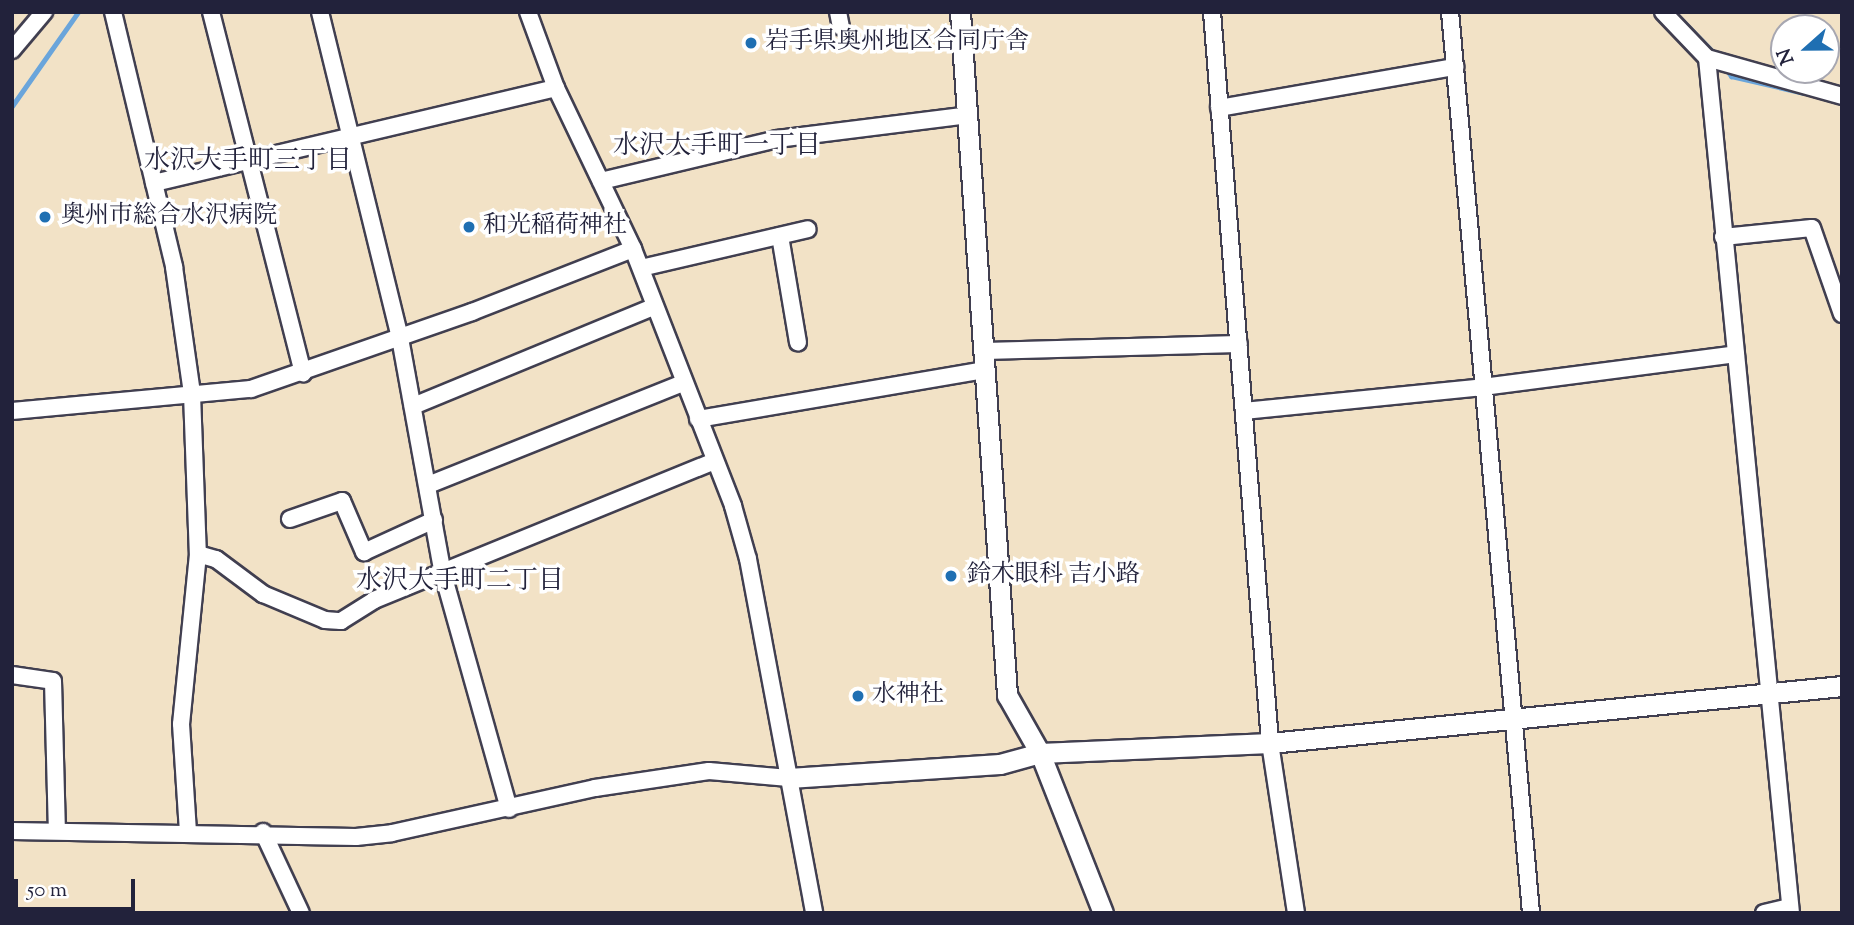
<!DOCTYPE html>
<meta charset="utf-8">
<style>
body{margin:0}
#map{position:relative;width:1854px;height:925px;overflow:hidden;background:#f2e2c6;font-family:"Sorts Mill Goudy","Noto Serif JP",serif}
div>[style]{position:absolute}
.stream>*{height:5px;margin:-2.5px;padding:0 2.5px;transform-origin:2.5px;border-radius:2.5px;background:#6aa5db}
.roads{filter:drop-shadow(2px 0 #413f50) drop-shadow(-2px 0 #413f50) drop-shadow(0 2px #413f50) drop-shadow(0 -2px #413f50)}
.minor>*{height:16px;margin:-8px;padding:0 8px;transform-origin:8px;border-radius:8px;background:#fff}
.tertiary>*{height:19px;margin:-9.5px;padding:0 9.5px;transform-origin:9.5px;border-radius:9.5px;background:#fff}
.dots>*{width:19px;height:19px;translate:-50% -50%;box-sizing:border-box;border:4px solid #fff;border-radius:50%}
span{translate:-50% -50%;white-space:nowrap;text-align:center;line-height:1.15;-webkit-text-stroke:7px #fff;paint-order:stroke}
.poi-label{font-size:24px;color:#22223b}
.left{translate:0 -50%;text-align:left}
.neighbourhood-label{font-size:26px;color:#22223b}
.frame{position:absolute;inset:0;border:14px solid #22223b;pointer-events:none}
.north{position:absolute;left:1770px;top:14px;width:70px;height:70px;box-sizing:border-box;background:#fff;border:2px solid #a7a7b1;border-radius:50%;rotate:249deg;font-size:19px;font-weight:700;line-height:28px;text-align:center;color:#22223b}
.north::after{content:'';display:block;margin:auto;width:24px;height:32px;background:#1f6fb2;clip-path:polygon(50% 0,100% 100%,50% 72%,0 100%)}
.scale{position:absolute;left:14px;top:879px;width:121px;height:32px;box-sizing:border-box;border:4px solid #22223b;border-top:0;padding-left:9px;font-size:21px;line-height:24px;white-space:nowrap;color:#22223b;-webkit-text-stroke:5px #fff;paint-order:stroke}
</style>
<div id="map">
<div class="stream">
<div style="left:1674px;top:12px;width:60px;rotate:45.7deg"></div>
<div style="left:1726px;top:69px;width:9px;rotate:54deg"></div>
<div style="left:1731px;top:76px;width:75px;rotate:13.1deg"></div>
<div style="left:12px;top:106px;width:115px;rotate:-54.9deg"></div>
<div style="left:12px;top:912px;width:1px;rotate:45deg"></div>
</div>
<div class="roads">
<div class="minor">
<div style="left:113px;top:12px;width:262px;rotate:76.5deg"></div>
<div style="left:174px;top:267px;width:128px;rotate:81.9deg"></div>
<div style="left:192px;top:394px;width:160px;rotate:87.9deg"></div>
<div style="left:198px;top:554px;width:171px;rotate:95.7deg"></div>
<div style="left:181px;top:724px;width:109px;rotate:86.3deg"></div>
<div style="left:211px;top:12px;width:373px;rotate:75.7deg"></div>
<div style="left:320px;top:12px;width:336px;rotate:76.2deg"></div>
<div style="left:400px;top:338px;width:240px;rotate:79.7deg"></div>
<div style="left:443px;top:574px;width:244px;rotate:74.3deg"></div>
<div style="left:528px;top:12px;width:81px;rotate:69.8deg"></div>
<div style="left:556px;top:88px;width:178px;rotate:64.4deg"></div>
<div style="left:633px;top:249px;width:276px;rotate:68.7deg"></div>
<div style="left:733px;top:506px;width:55px;rotate:74.2deg"></div>
<div style="left:748px;top:559px;width:360px;rotate:79.4deg"></div>
<div style="left:838px;top:12px;width:15px;rotate:79deg"></div>
<div style="left:1212px;top:12px;width:733px;rotate:85.46deg"></div>
<div style="left:1270px;top:743px;width:172px;rotate:81.3deg"></div>
<div style="left:1450px;top:12px;width:905px;rotate:84.86deg"></div>
<div style="left:1663px;top:12px;width:64px;rotate:46.3deg"></div>
<div style="left:1707px;top:58px;width:140px;rotate:15.7deg"></div>
<div style="left:12px;top:50px;width:50px;rotate:-49.9deg"></div>
<div style="left:1707px;top:58px;width:859px;rotate:84.39deg"></div>
<div style="left:1219px;top:108px;width:240px;rotate:-9.9deg"></div>
<div style="left:601px;top:181px;width:181px;rotate:-13.4deg"></div>
<div style="left:777px;top:139px;width:193px;rotate:-7.1deg"></div>
<div style="left:154px;top:183px;width:413px;rotate:-13.3deg"></div>
<div style="left:780px;top:236px;width:108px;rotate:80.4deg"></div>
<div style="left:1723px;top:237px;width:89px;rotate:-5.8deg"></div>
<div style="left:1812px;top:228px;width:91px;rotate:70.8deg"></div>
<div style="left:641px;top:268px;width:171px;rotate:-13.1deg"></div>
<div style="left:984px;top:351px;width:255px;rotate:-1.6deg"></div>
<div style="left:413px;top:406px;width:260px;rotate:-22.4deg"></div>
<div style="left:12px;top:411px;width:240px;rotate:-5.3deg"></div>
<div style="left:251px;top:389px;width:234px;rotate:-19.2deg"></div>
<div style="left:472px;top:312px;width:173px;rotate:-21.4deg"></div>
<div style="left:1244px;top:411px;width:240px;rotate:-5.7deg"></div>
<div style="left:1483px;top:387px;width:255px;rotate:-7.4deg"></div>
<div style="left:698px;top:419px;width:291px;rotate:-9.7deg"></div>
<div style="left:428px;top:485px;width:275px;rotate:-21.8deg"></div>
<div style="left:290px;top:519px;width:55px;rotate:-19.1deg"></div>
<div style="left:342px;top:501px;width:56px;rotate:66.7deg"></div>
<div style="left:364px;top:552px;width:77px;rotate:-24.6deg"></div>
<div style="left:198px;top:554px;width:19px;rotate:16deg"></div>
<div style="left:216px;top:559px;width:59px;rotate:36.7deg"></div>
<div style="left:263px;top:594px;width:67px;rotate:22.8deg"></div>
<div style="left:325px;top:620px;width:16px;rotate:4deg"></div>
<div style="left:341px;top:621px;width:39px;rotate:-32deg"></div>
<div style="left:374px;top:600px;width:367px;rotate:-22.2deg"></div>
<div style="left:12px;top:675px;width:41px;rotate:8.3deg"></div>
<div style="left:53px;top:681px;width:150px;rotate:88.5deg"></div>
<div style="left:12px;top:831px;width:344px;rotate:1deg"></div>
<div style="left:356px;top:837px;width:36px;rotate:-6deg"></div>
<div style="left:392px;top:833px;width:208px;rotate:-12.5deg"></div>
<div style="left:595px;top:788px;width:115px;rotate:-8.5deg"></div>
<div style="left:709px;top:771px;width:80px;rotate:5deg"></div>
<div style="left:263px;top:832px;width:89px;rotate:64.9deg"></div>
<div style="left:1764px;top:913px;width:26px;rotate:-13deg"></div>
</div>
<div class="tertiary">
<div style="left:960px;top:12px;width:685px;rotate:86.06deg"></div>
<div style="left:1007px;top:695px;width:67px;rotate:60.4deg"></div>
<div style="left:1040px;top:753px;width:172px;rotate:68.5deg"></div>
<div style="left:789px;top:778px;width:211px;rotate:-3.8deg"></div>
<div style="left:1000px;top:764px;width:41px;rotate:-15.4deg"></div>
<div style="left:1040px;top:753px;width:230px;rotate:-2.5deg"></div>
<div style="left:1270px;top:743px;width:575px;rotate:-5.69deg"></div>
</div>
</div>
<div class="dots">
<div style="left:751px;top:43px;background:#1f6fb2"></div>
<div style="left:45px;top:217px;background:#1f6fb2"></div>
<div style="left:469px;top:227px;background:#1f6fb2"></div>
<div style="left:951px;top:576px;background:#1f6fb2"></div>
<div style="left:858px;top:696px;background:#1f6fb2"></div>
</div>
<div class="poi-label">
<span class="left" style="left:765px;top:43px">岩手県奥州地区合同庁舎</span>
<span class="left" style="left:61px;top:217px">奥州市総合水沢病院</span>
<span class="left" style="left:483px;top:227px">和光稲荷神社</span>
<span class="left" style="left:967px;top:576px">鈴木眼科 吉小路</span>
<span class="left" style="left:872px;top:696px">水神社</span>
</div>
<div class="neighbourhood-label">
<span style="left:717px;top:147px">水沢大手町一丁目</span>
<span style="left:248px;top:162px">水沢大手町三丁目</span>
<span style="left:460px;top:582px">水沢大手町二丁目</span>
</div>
<div class="frame"></div>
<div class="north">N</div>
<div class="scale">50 m</div>
</div>
